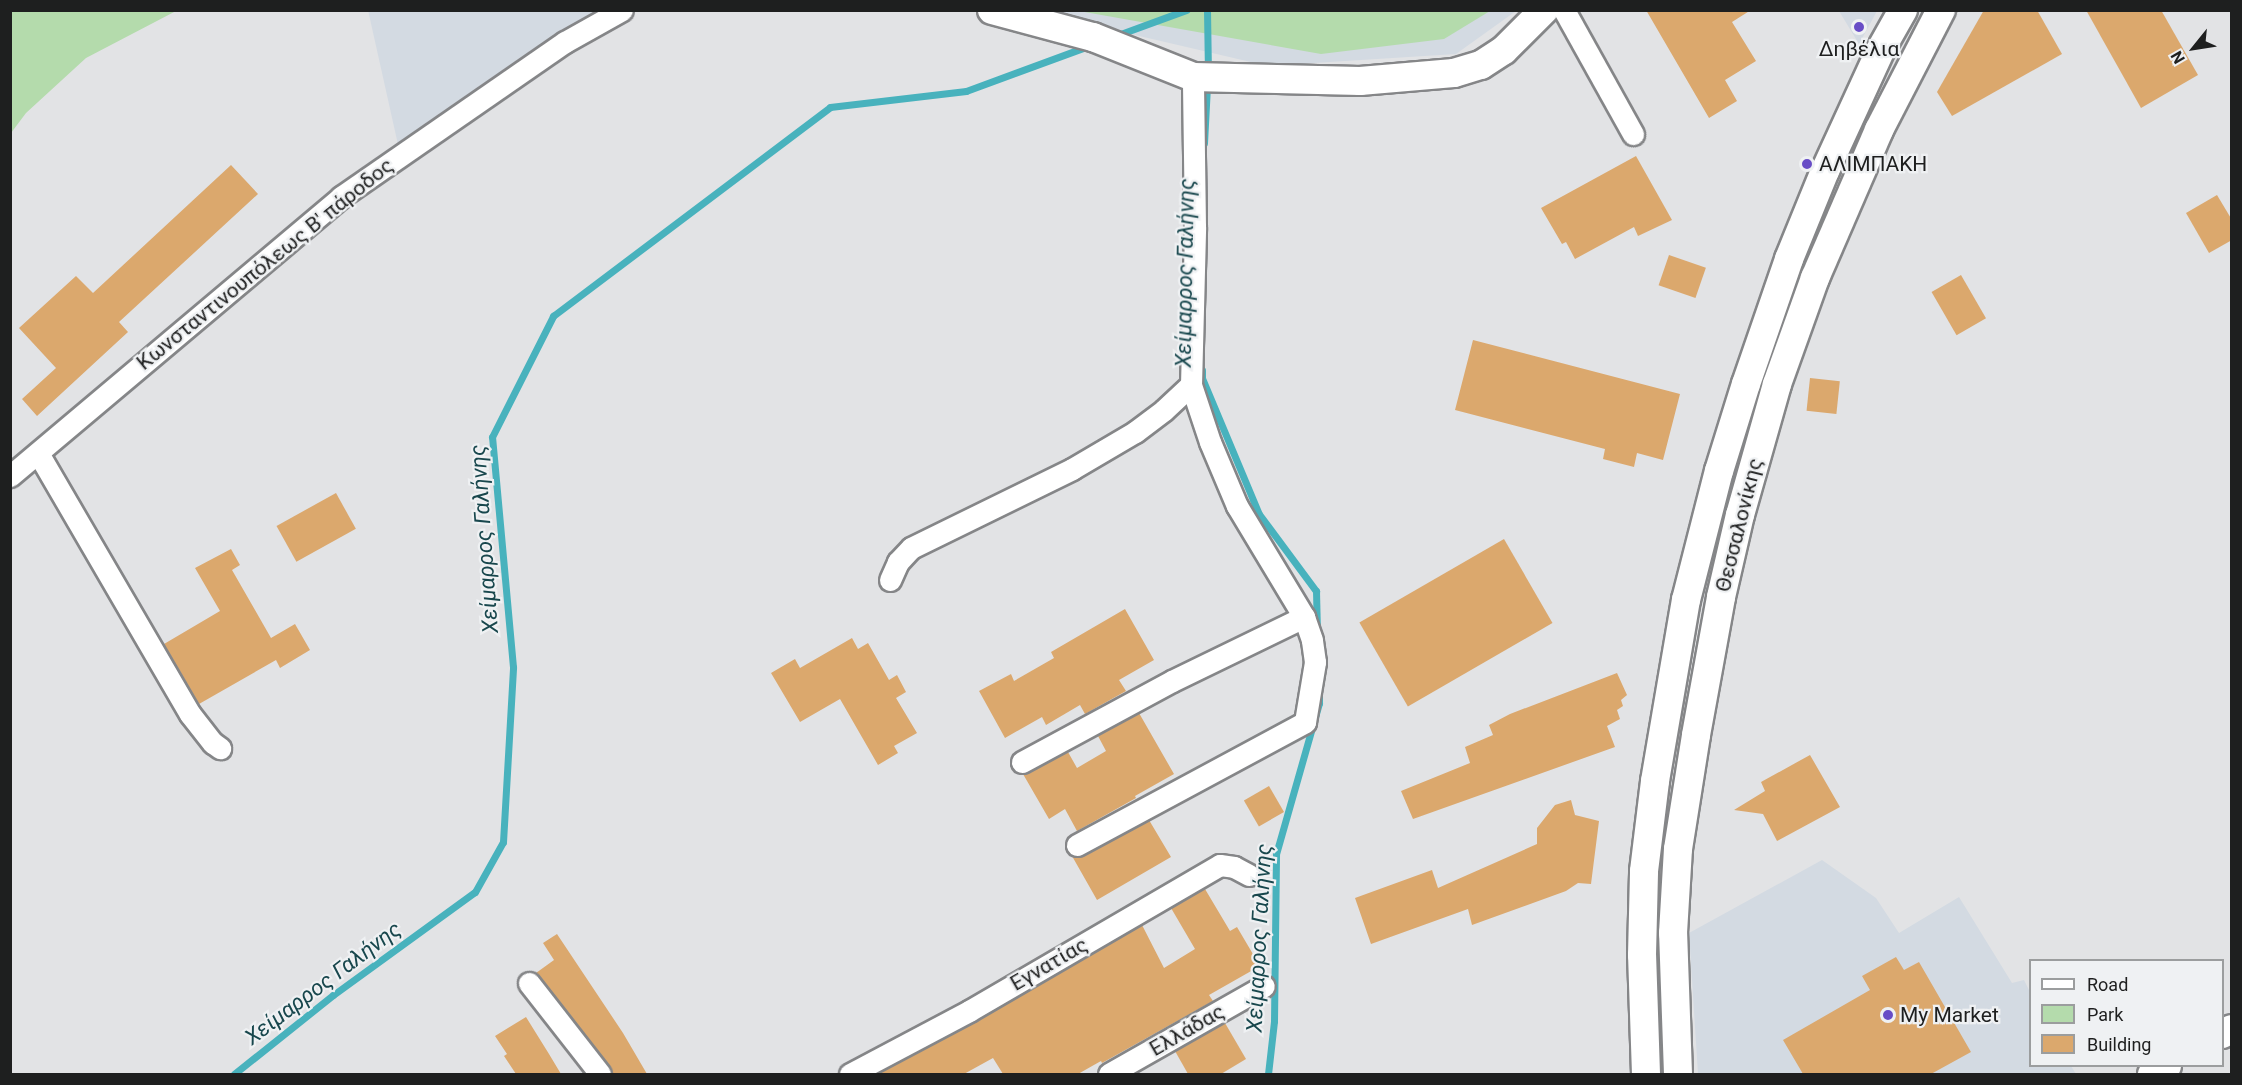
<!DOCTYPE html>
<meta charset="utf-8">
<style>
body{margin:0}
#map{position:relative;width:2242px;height:1085px;overflow:hidden;background:#e2e3e5;font-family:Roboto,sans-serif}
div>[style]{position:absolute}
.built>*{inset:0;background:#d3dae2}
.green>*{inset:0;background:#b4dbac}
.stream>*{height:7px;margin:-3.5px;padding:0 3.5px;transform-origin:3.5px;border-radius:3.5px;background:#48b2bd}
.building>*{inset:0;background:#dba86d;transform-origin:0 0}
.roads{filter:drop-shadow(2px 0 #858688) drop-shadow(-2px 0 #858688) drop-shadow(0 2px #858688) drop-shadow(0 -2px #858688)}
.street>*{height:21px;margin:-10.5px;padding:0 10.5px;transform-origin:10.5px;border-radius:10.5px;background:#fff}
.secondary>*{height:28px;margin:-14px;padding:0 14px;transform-origin:14px;border-radius:14px;background:#fff}
.dots>*{width:16px;height:16px;translate:-50% -50%;box-sizing:border-box;border:3px solid #eff1f3;border-radius:50%}
span{translate:-50% -50%;white-space:nowrap;text-align:center;line-height:1.15;-webkit-text-stroke:4.5px #eff1f3;paint-order:stroke}
.poi-label{font-size:21px;color:#1e1f1f}
.left{translate:0 -50%;text-align:left}
.street-label{font-size:21px;color:#1e1f1f}
.water-label{font-size:22px;color:#18474d;font-style:italic}
.frame{position:absolute;inset:0;border:12px solid #1e1f1f;pointer-events:none}
.legend{position:absolute;left:2029px;top:959px;width:195px;height:108px;box-sizing:border-box;background:#eff1f3;border:2px solid #9b9d9e;margin:0;padding:8px 10px;list-style:none;font-size:18px;color:#1e1f1f}
.legend li{display:flex;align-items:center;gap:12px;height:30px}
.legend b{width:30px;border:2px solid #9b9d9e}
.north{position:absolute;left:2164px;top:18px;width:60px;height:60px;-webkit-text-stroke:4px #eff1f3;paint-order:stroke;rotate:240deg;font-size:16px;font-weight:700;line-height:24px;text-align:center;color:#1e1f1f}
.north::after{content:'';display:block;margin:auto;width:21px;height:27px;background:#1e1f1f;clip-path:polygon(50% 0,100% 100%,50% 72%,0 100%)}
</style>
<div id="map">
<div class="built">
<div style="clip-path:polygon(368px 10px,607px 11px,403px 167px)"></div>
<div style="clip-path:polygon(1032px 11px,1516px 11px,1456px 54px,1268px 66px)"></div>
<div style="clip-path:polygon(1839px 11px,1877px 11px,1859px 44px)"></div>
<div style="clip-path:polygon(1822px 860px,1876px 898px,1899px 933px,1959px 897px,2012px 983px,2024px 980px,2030px 992px,2030px 1066px,2071px 1066px,2076px 1074px,1698px 1074px,1689px 933px)"></div>
</div>
<div class="green">
<div style="clip-path:polygon(11px 10px,176px 10px,176px 11px,86px 58px,26px 113px,11px 133px)"></div>
<div style="clip-path:polygon(1079px 11px,1490px 11px,1444px 39px,1321px 54px)"></div>
</div>
<div class="stream">
<div style="left:1207px;top:10px;width:61px;rotate:89.1deg"></div>
<div style="left:1115px;top:36px;width:76px;rotate:-20.1deg"></div>
<div style="left:1204px;top:143px;width:58px;rotate:-87deg"></div>
<div style="left:1202px;top:370px;width:8px;rotate:90deg"></div>
<div style="left:1202px;top:378px;width:147px;rotate:67.3deg"></div>
<div style="left:1259px;top:514px;width:96px;rotate:53.5deg"></div>
<div style="left:1316px;top:591px;width:40px;rotate:88.6deg"></div>
<div style="left:234px;top:1074px;width:127px;rotate:-38.6deg"></div>
<div style="left:333px;top:995px;width:175px;rotate:-36deg"></div>
<div style="left:475px;top:892px;width:57px;rotate:-60.8deg"></div>
<div style="left:503px;top:842px;width:175px;rotate:-86.7deg"></div>
<div style="left:513px;top:667px;width:231px;rotate:-95.2deg"></div>
<div style="left:492px;top:437px;width:136px;rotate:-63.2deg"></div>
<div style="left:553px;top:316px;width:347px;rotate:-37deg"></div>
<div style="left:830px;top:107px;width:137px;rotate:-6.7deg"></div>
<div style="left:966px;top:91px;width:130px;rotate:-20.2deg"></div>
<div style="left:1268px;top:1074px;width:53px;rotate:-83.5deg"></div>
<div style="left:1274px;top:1021px;width:167px;rotate:-89.3deg"></div>
<div style="left:1276px;top:854px;width:157px;rotate:-74.1deg"></div>
<div style="left:1319px;top:703px;width:13px;rotate:-90deg"></div>
</div>
<div class="building">
<div style="clip-path:polygon(1646px 10px,1751px 10px,1732px 22px,1756px 61px,1725px 80px,1737px 101px,1709px 118px)"></div>
<div style="clip-path:polygon(1984px 10px,2037px 10px,2062px 54px,1952px 116px,1937px 92px)"></div>
<div style="clip-path:polygon(2086px 10px,2161px 10px,2198px 75px,2141px 108px)"></div>
<div style="clip-path:polygon(1636px 156px,1672px 220px,1638px 236px,1634px 227px,1575px 259px,1566px 242px,1562px 244px,1541px 208px)"></div>
<div style="clip-path:polygon(231px 165px,258px 194px,119px 322px,128px 332px,37px 416px,22px 399px,56px 368px,19px 328px,76px 276px,93px 293px)"></div>
<div style="clip-path:polygon(2217px 195px,2232px 220px,2232px 240px,2209px 253px,2186px 213px)"></div>
<div style="left:1669px;top:255px;width:39px;height:32px;rotate:19deg"></div>
<div style="left:1961px;top:275px;width:50px;height:34px;rotate:60deg"></div>
<div style="clip-path:polygon(1473px 340px,1680px 394px,1663px 460px,1637px 453px,1634px 467px,1603px 459px,1605px 449px,1455px 410px)"></div>
<div style="left:1810px;top:378px;width:30px;height:33px;rotate:6deg"></div>
<div style="left:336px;top:493px;width:41px;height:68px;rotate:61deg"></div>
<div style="left:1504px;top:539px;width:97px;height:167px;rotate:60deg"></div>
<div style="clip-path:polygon(231px 549px,240px 565px,232px 570px,271px 638px,295px 624px,310px 650px,280px 668px,276px 660px,199px 704px,164px 644px,220px 611px,195px 568px)"></div>
<div style="clip-path:polygon(1125px 609px,1154px 660px,1119px 680px,1126px 691px,1085px 714px,1080px 705px,1046px 725px,1042px 717px,1005px 738px,979px 691px,1011px 674px,1014px 681px,1054px 658px,1051px 652px)"></div>
<div style="clip-path:polygon(852px 638px,858px 649px,868px 643px,889px 680px,897px 675px,906px 692px,896px 698px,917px 733px,894px 746px,898px 753px,878px 765px,840px 699px,800px 722px,771px 673px,795px 659px,800px 668px)"></div>
<div style="clip-path:polygon(1617px 673px,1627px 695px,1621px 700px,1623px 706px,1617px 710px,1620px 719px,1607px 726px,1615px 747px,1413px 819px,1401px 791px,1470px 763px,1465px 747px,1493px 735px,1489px 725px,1510px 714px)"></div>
<div style="clip-path:polygon(1139px 713px,1174px 774px,1135px 796px,1136px 798px,1077px 831px,1065px 809px,1049px 819px,1023px 774px,1068px 752px,1077px 768px,1106px 751px,1098px 736px)"></div>
<div style="clip-path:polygon(1810px 755px,1840px 807px,1777px 841px,1763px 814px,1734px 810px,1765px 791px,1761px 782px)"></div>
<div style="left:1269px;top:786px;width:30px;height:29px;rotate:60deg"></div>
<div style="clip-path:polygon(1571px 800px,1575px 815px,1599px 821px,1591px 884px,1578px 883px,1566px 891px,1472px 925px,1468px 909px,1371px 944px,1355px 898px,1432px 870px,1438px 888px,1537px 844px,1537px 828px,1555px 805px)"></div>
<div style="clip-path:polygon(1149px 820px,1171px 857px,1097px 900px,1072px 856px,1083px 856px)"></div>
<div style="clip-path:polygon(1205px 889px,1230px 931px,1237px 927px,1260px 966px,1209px 995px,1213px 1001px,1102px 1063px,1101px 1061px,1078px 1074px,1003px 1074px,993px 1058px,964px 1074px,876px 1074px,975px 1022px,1142px 925px,1164px 968px,1195px 949px,1171px 908px)"></div>
<div style="clip-path:polygon(557px 934px,623px 1033px,647px 1074px,612px 1074px,610px 1066px,536px 973px,554px 960px,543px 943px)"></div>
<div style="clip-path:polygon(1896px 957px,1904px 970px,1919px 962px,1971px 1052px,1931px 1074px,1803px 1074px,1783px 1040px,1870px 990px,1862px 976px)"></div>
<div style="clip-path:polygon(526px 1017px,549px 1054px,561px 1074px,516px 1074px,504px 1056px,507px 1054px,495px 1036px)"></div>
<div style="clip-path:polygon(1225px 1023px,1246px 1059px,1221px 1074px,1188px 1074px,1175px 1051px)"></div>
</div>
<div class="roads">
<div class="street">
<div style="left:1564px;top:10px;width:142px;rotate:60.9deg"></div>
<div style="left:38px;top:453px;width:302px;rotate:59.8deg"></div>
<div style="left:190px;top:714px;width:37px;rotate:52deg"></div>
<div style="left:213px;top:743px;width:9px;rotate:36deg"></div>
<div style="left:10px;top:476px;width:433px;rotate:-40.1deg"></div>
<div style="left:341px;top:197px;width:272px;rotate:-34.7deg"></div>
<div style="left:565px;top:42px;width:65px;rotate:-29.3deg"></div>
<div style="left:890px;top:580px;width:20px;rotate:-66deg"></div>
<div style="left:898px;top:562px;width:19px;rotate:-47deg"></div>
<div style="left:911px;top:548px;width:179px;rotate:-26.1deg"></div>
<div style="left:1072px;top:469px;width:73px;rotate:-30.4deg"></div>
<div style="left:1135px;top:432px;width:36px;rotate:-37deg"></div>
<div style="left:1164px;top:410px;width:37px;rotate:-43deg"></div>
<div style="left:1191px;top:385px;width:158px;rotate:-88.5deg"></div>
<div style="left:1195px;top:227px;width:150px;rotate:-90.8deg"></div>
<div style="left:1022px;top:762px;width:170px;rotate:-28.4deg"></div>
<div style="left:1172px;top:681px;width:147px;rotate:-25.9deg"></div>
<div style="left:1077px;top:845px;width:259px;rotate:-28.3deg"></div>
<div style="left:1305px;top:722px;width:61px;rotate:-80.5deg"></div>
<div style="left:1315px;top:662px;width:22px;rotate:-98deg"></div>
<div style="left:1312px;top:640px;width:24px;rotate:-109deg"></div>
<div style="left:1304px;top:617px;width:130px;rotate:-121.1deg"></div>
<div style="left:1237px;top:506px;width:69px;rotate:-112.9deg"></div>
<div style="left:1210px;top:442px;width:60px;rotate:-108.4deg"></div>
<div style="left:529px;top:983px;width:115px;rotate:52deg"></div>
<div style="left:850px;top:1074px;width:135px;rotate:-27.9deg"></div>
<div style="left:969px;top:1011px;width:290px;rotate:-30.2deg"></div>
<div style="left:1220px;top:865px;width:14px;rotate:8deg"></div>
<div style="left:1234px;top:867px;width:17px;rotate:28deg"></div>
<div style="left:1109px;top:1074px;width:178px;rotate:-29.6deg"></div>
</div>
<div class="secondary">
<div style="left:992px;top:10px;width:105px;rotate:15deg"></div>
<div style="left:1093px;top:37px;width:108px;rotate:21.8deg"></div>
<div style="left:1193px;top:77px;width:167px;rotate:1.4deg"></div>
<div style="left:1360px;top:81px;width:94px;rotate:-4.9deg"></div>
<div style="left:1454px;top:73px;width:28px;rotate:-17deg"></div>
<div style="left:1481px;top:65px;width:27px;rotate:-33deg"></div>
<div style="left:1504px;top:50px;width:57px;rotate:-45deg"></div>
<div style="left:2222px;top:1034px;width:11px;rotate:-27deg"></div>
<div style="left:1646px;top:1074px;width:119px;rotate:-91.9deg"></div>
<div style="left:1642px;top:955px;width:84px;rotate:-88.6deg"></div>
<div style="left:1644px;top:871px;width:91px;rotate:-83deg"></div>
<div style="left:1655px;top:781px;width:184px;rotate:-80.3deg"></div>
<div style="left:1686px;top:600px;width:133px;rotate:-75.7deg"></div>
<div style="left:1719px;top:471px;width:91px;rotate:-72.8deg"></div>
<div style="left:1746px;top:384px;width:132px;rotate:-71deg"></div>
<div style="left:1789px;top:259px;width:95px;rotate:-67.8deg"></div>
<div style="left:1825px;top:171px;width:134px;rotate:-65.3deg"></div>
<div style="left:1881px;top:49px;width:45px;rotate:-60.6deg"></div>
<div style="left:1678px;top:1074px;width:141px;rotate:-92deg"></div>
<div style="left:1673px;top:933px;width:84px;rotate:-86.6deg"></div>
<div style="left:1678px;top:849px;width:115px;rotate:-81deg"></div>
<div style="left:1696px;top:735px;width:140px;rotate:-79.7deg"></div>
<div style="left:1721px;top:597px;width:84px;rotate:-77deg"></div>
<div style="left:1740px;top:515px;width:136px;rotate:-74.2deg"></div>
<div style="left:1777px;top:384px;width:113px;rotate:-70.3deg"></div>
<div style="left:1815px;top:278px;width:161px;rotate:-66.6deg"></div>
<div style="left:1879px;top:130px;width:135px;rotate:-62.7deg"></div>
<div style="left:2152px;top:1074px;width:17px;rotate:-28deg"></div>
</div>
</div>
<div class="dots">
<div style="left:1859px;top:27px;background:#684dc6"></div>
<div style="left:1807px;top:164px;background:#684dc6"></div>
<div style="left:1888px;top:1015px;background:#684dc6"></div>
</div>
<div class="poi-label">
<span style="left:1859px;top:49px">Δηβέλια</span>
<span class="left" style="left:1819px;top:164px">ΑΛΙΜΠΑΚΗ</span>
<span class="left" style="left:1900px;top:1015px">My Market</span>
</div>
<div class="street-label">
<span style="left:265px;top:264px;rotate:-39deg">Κωνσταντινουπόλεως Β' πάροδος</span>
<span style="left:1739px;top:525px;rotate:-76deg">Θεσσαλονίκης</span>
<span style="left:1049px;top:964px;rotate:-30deg">Εγνατίας</span>
<span style="left:1187px;top:1030px;rotate:-30deg">Ελλάδας</span>
</div>
<div class="water-label">
<span style="left:1185px;top:273px;rotate:-89deg">Χείμαρρος Γαλήνης</span>
<span style="left:484px;top:539px;rotate:-94deg">Χείμαρρος Γαλήνης</span>
<span style="left:1259px;top:938px;rotate:-87deg">Χείμαρρος Γαλήνης</span>
<span style="left:323px;top:983px;rotate:-37deg">Χείμαρρος Γαλήνης</span>
</div>
<div class="frame"></div>
<ul class="legend">
<li><b style="height:8px;background:#fff"></b>Road</li>
<li><b style="height:16px;background:#b4dbac"></b>Park</li>
<li><b style="height:16px;background:#dba86d"></b>Building</li>
</ul>
<div class="north">N</div>
</div>
